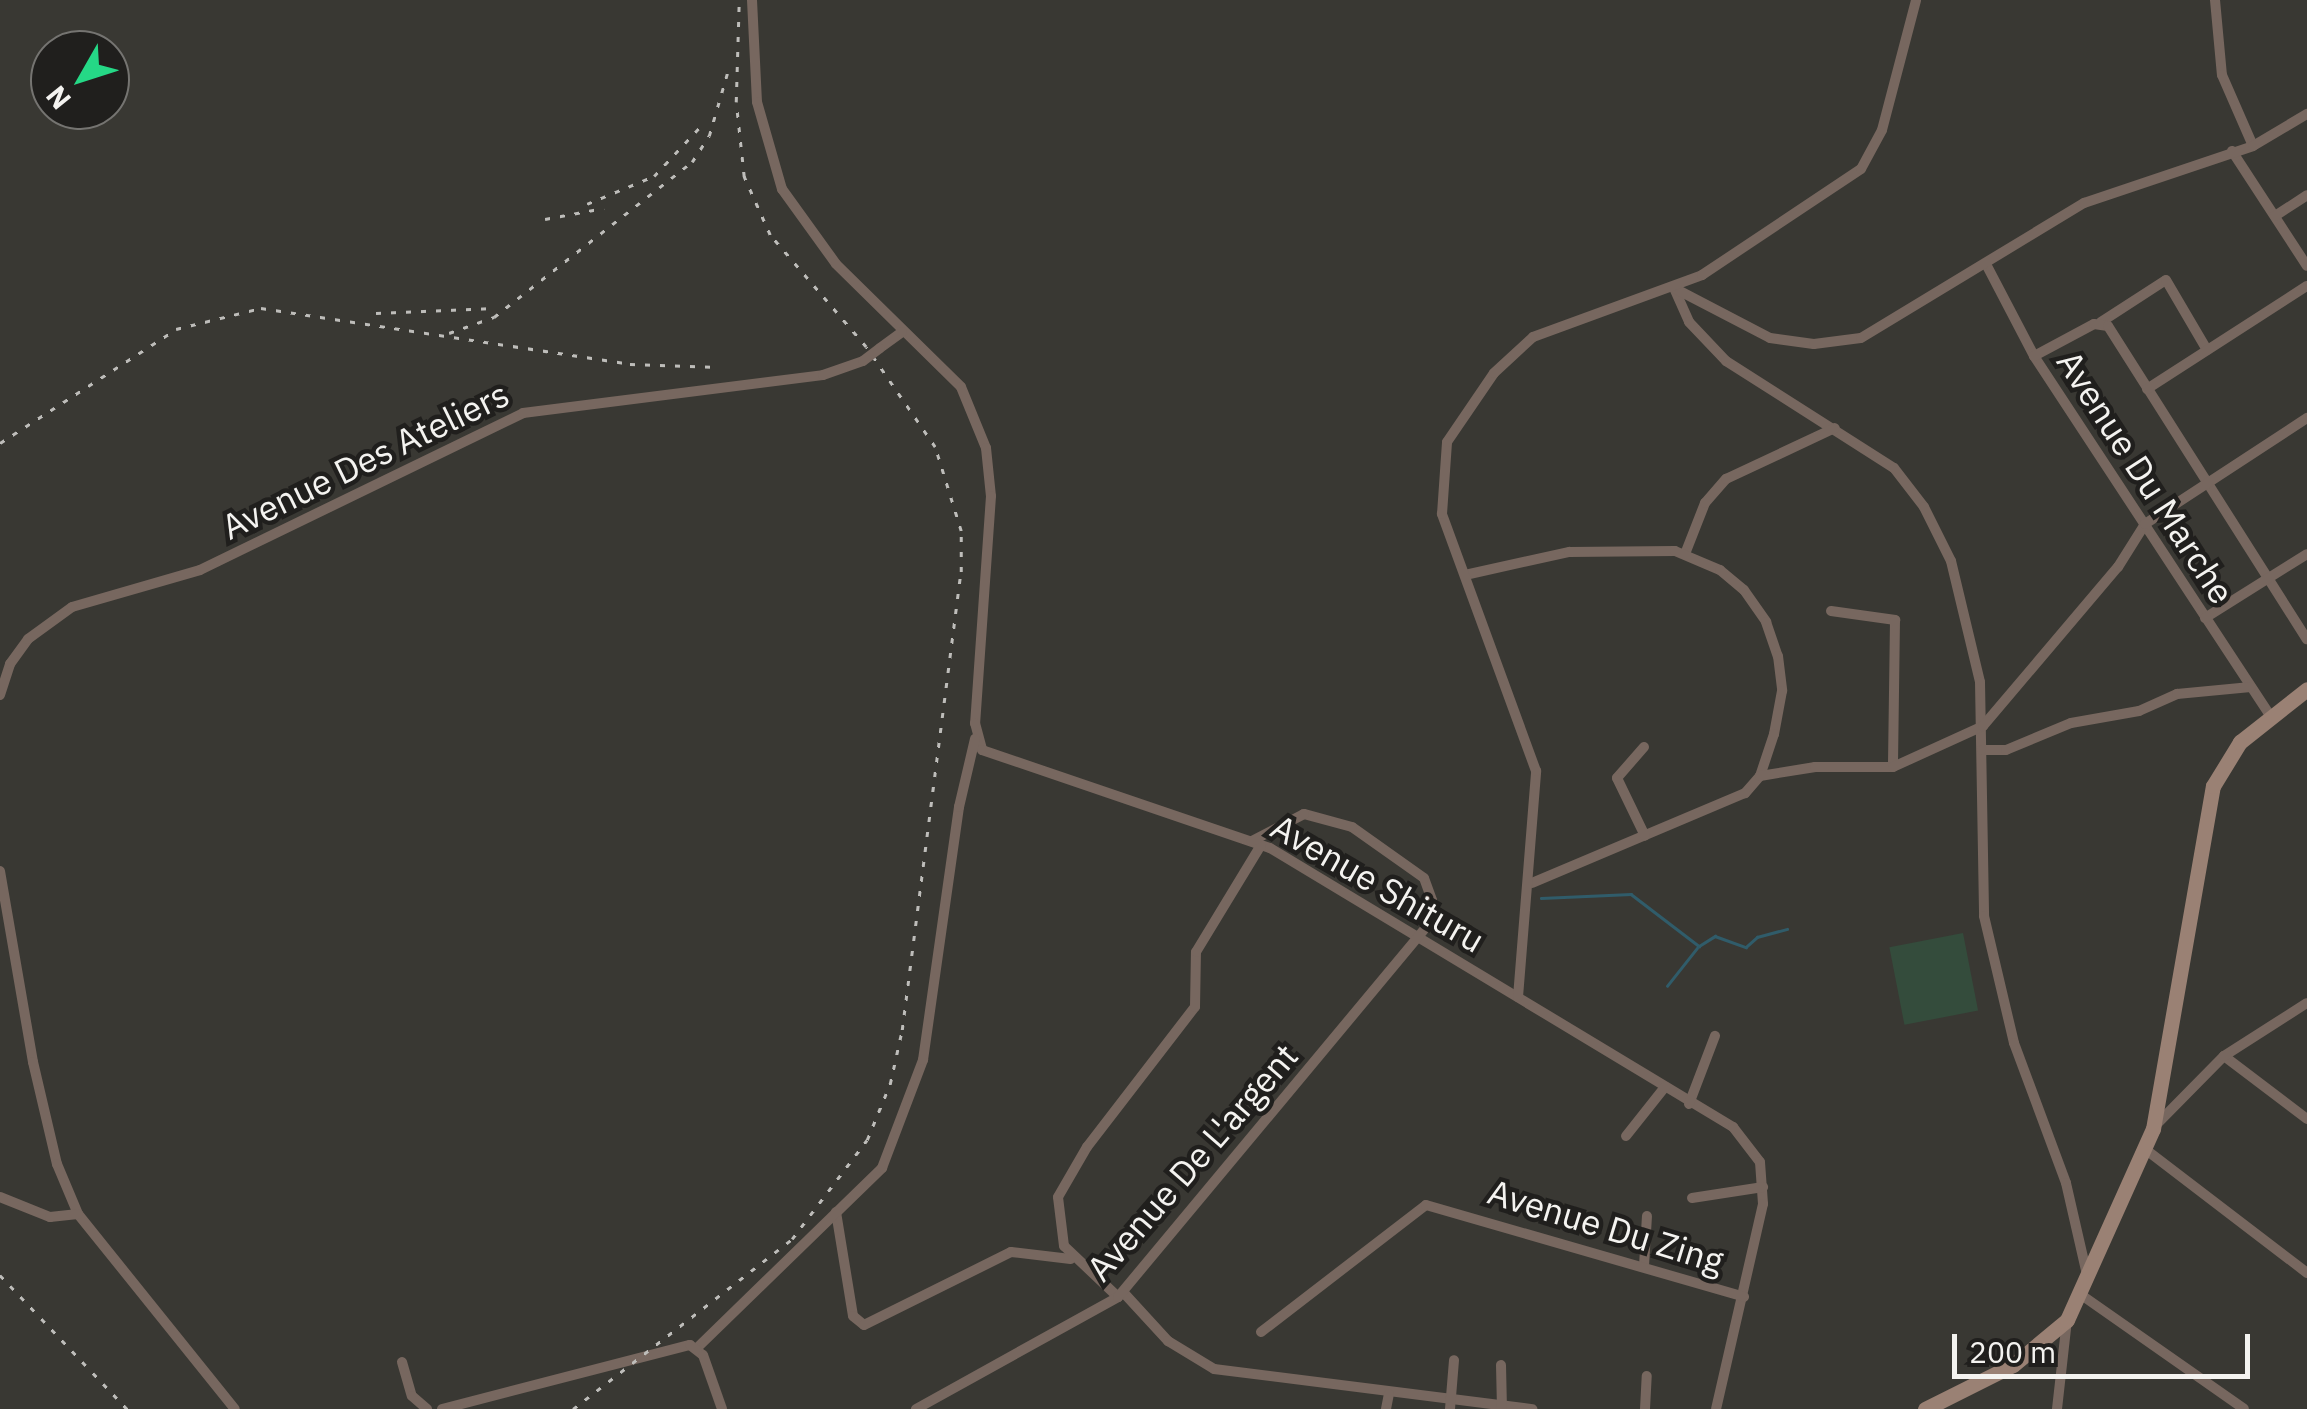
<!DOCTYPE html>
<style>
body{margin:0}
#map{position:relative;width:2307px;height:1409px;overflow:hidden;background:#393833;font-family:"IBM Plex Sans",sans-serif}
div>[style]{position:absolute}
.green>*{inset:0;background:#344c3c;transform-origin:0 0}
.stream>*{height:2.5px;margin:-1.25px;padding:0 1.25px;transform-origin:1.25px;border-radius:1.25px;background:#305c6a}
.street>*{height:10px;margin:-5px;padding:0 5px;transform-origin:5px;border-radius:5px;background:#77675f}
.secondary>*{height:15px;margin:-7.5px;padding:0 7.5px;transform-origin:7.5px;border-radius:7.5px;background:#9a8174}
.rail>*{height:2.5px;margin-top:-1.25px;transform-origin:0;background:repeating-linear-gradient(90deg,#bebdba 0 5px,transparent 0 15px)}
.street-bridge>*{height:10px;margin:-5px;padding:0 5px;transform-origin:5px;border-radius:5px;background:#77675f}
span{translate:-50% -50%;white-space:nowrap;text-align:center;line-height:1.15;-webkit-text-stroke:9px #201f1d;paint-order:stroke}
.street-label{font-size:35px;color:#f4f3f0}
.north{position:absolute;left:30px;top:30px;width:100px;height:100px;box-sizing:border-box;background:#201f1d;border:2px solid #757471;border-radius:50%;rotate:231deg;font-size:28px;font-weight:700;line-height:40px;text-align:center;color:#f4f3f0}
.north::after{content:'';display:block;margin:auto;width:35px;height:45px;background:#25d886;clip-path:polygon(50% 0,100% 100%,50% 72%,0 100%)}
.scale{position:absolute;left:1952px;top:1334px;width:298px;height:45px;box-sizing:border-box;border:5px solid #f4f3f0;border-top:0;padding-left:12px;font-size:30px;line-height:35px;white-space:nowrap;color:#f4f3f0;-webkit-text-stroke:8px #201f1d;paint-order:stroke}
</style>
<div id="map">
<div class="green">
<div style="left:1963px;top:933px;width:79px;height:75px;rotate:79deg"></div>
</div>
<div class="stream">
<div style="left:1541px;top:898px;width:90px;rotate:-2.5deg"></div>
<div style="left:1631px;top:894px;width:86px;rotate:37.4deg"></div>
<div style="left:1699px;top:946px;width:19px;rotate:-32deg"></div>
<div style="left:1715px;top:936px;width:33px;rotate:20deg"></div>
<div style="left:1746px;top:947px;width:15px;rotate:-42deg"></div>
<div style="left:1757px;top:937px;width:31px;rotate:-15deg"></div>
<div style="left:1667px;top:986px;width:48px;rotate:-51.7deg"></div>
</div>
<div class="street">
<div style="left:752px;top:0;width:102px;rotate:87.2deg"></div>
<div style="left:757px;top:102px;width:91px;rotate:74deg"></div>
<div style="left:782px;top:189px;width:92px;rotate:54.2deg"></div>
<div style="left:836px;top:264px;width:175px;rotate:44.5deg"></div>
<div style="left:961px;top:387px;width:66px;rotate:67.7deg"></div>
<div style="left:986px;top:448px;width:48px;rotate:84.1deg"></div>
<div style="left:991px;top:496px;width:228px;rotate:94deg"></div>
<div style="left:975px;top:723px;width:28px;rotate:75deg"></div>
<div style="left:982px;top:750px;width:304px;rotate:18.8deg"></div>
<div style="left:1270px;top:848px;width:541px;rotate:31.07deg"></div>
<div style="left:1733px;top:1127px;width:44px;rotate:52.4deg"></div>
<div style="left:1760px;top:1162px;width:42px;rotate:85.9deg"></div>
<div style="left:1763px;top:1204px;width:210px;rotate:102.9deg"></div>
<div style="left:2215px;top:0;width:75px;rotate:84.7deg"></div>
<div style="left:2222px;top:75px;width:77px;rotate:66.4deg"></div>
<div style="left:2232px;top:151px;width:137px;rotate:56.9deg"></div>
<div style="left:2275px;top:216px;width:38px;rotate:-33deg"></div>
<div style="left:1986px;top:264px;width:104px;rotate:62.4deg"></div>
<div style="left:2034px;top:356px;width:428px;rotate:56.7deg"></div>
<div style="left:1674px;top:288px;width:37px;rotate:66deg"></div>
<div style="left:1689px;top:322px;width:54px;rotate:46.5deg"></div>
<div style="left:1726px;top:361px;width:199px;rotate:32.5deg"></div>
<div style="left:1894px;top:468px;width:49px;rotate:52.4deg"></div>
<div style="left:1924px;top:507px;width:60px;rotate:63.4deg"></div>
<div style="left:1951px;top:561px;width:124px;rotate:76.5deg"></div>
<div style="left:1980px;top:682px;width:234px;rotate:89deg"></div>
<div style="left:1984px;top:916px;width:130px;rotate:76.7deg"></div>
<div style="left:2014px;top:1043px;width:149px;rotate:69.6deg"></div>
<div style="left:2066px;top:1183px;width:94px;rotate:77.1deg"></div>
<div style="left:1674px;top:288px;width:108px;rotate:27.5deg"></div>
<div style="left:1770px;top:338px;width:44px;rotate:7.8deg"></div>
<div style="left:1814px;top:344px;width:47px;rotate:-7.3deg"></div>
<div style="left:1861px;top:338px;width:261px;rotate:-31.2deg"></div>
<div style="left:2084px;top:203px;width:178px;rotate:-18.6deg"></div>
<div style="left:2253px;top:146px;width:63px;rotate:-30.7deg"></div>
<div style="left:2101px;top:322px;width:77px;rotate:-32.9deg"></div>
<div style="left:2166px;top:280px;width:81px;rotate:59.6deg"></div>
<div style="left:880px;top:348px;width:27px;rotate:-36deg"></div>
<div style="left:2034px;top:356px;width:68px;rotate:-28.1deg"></div>
<div style="left:2094px;top:324px;width:14px;rotate:8deg"></div>
<div style="left:2108px;top:326px;width:371px;rotate:57.6deg"></div>
<div style="left:2147px;top:389px;width:190px;rotate:-32.8deg"></div>
<div style="left:1685px;top:554px;width:55px;rotate:-68.6deg"></div>
<div style="left:1705px;top:503px;width:32px;rotate:-49deg"></div>
<div style="left:1726px;top:479px;width:120px;rotate:-25.1deg"></div>
<div style="left:1465px;top:575px;width:107px;rotate:-12.5deg"></div>
<div style="left:1569px;top:552px;width:106px;rotate:-0.5deg"></div>
<div style="left:1675px;top:551px;width:49px;rotate:22.9deg"></div>
<div style="left:1720px;top:570px;width:31px;rotate:40deg"></div>
<div style="left:1744px;top:590px;width:39px;rotate:55deg"></div>
<div style="left:1766px;top:622px;width:36px;rotate:71deg"></div>
<div style="left:1778px;top:656px;width:35px;rotate:83deg"></div>
<div style="left:1782px;top:691px;width:44px;rotate:100.5deg"></div>
<div style="left:1774px;top:734px;width:44px;rotate:108.4deg"></div>
<div style="left:1760px;top:776px;width:23px;rotate:131deg"></div>
<div style="left:1745px;top:793px;width:231px;rotate:157.1deg"></div>
<div style="left:1831px;top:611px;width:65px;rotate:8deg"></div>
<div style="left:1895px;top:620px;width:147px;rotate:90.8deg"></div>
<div style="left:2205px;top:618px;width:120px;rotate:-32.1deg"></div>
<div style="left:0;top:695px;width:33px;rotate:-72deg"></div>
<div style="left:10px;top:664px;width:31px;rotate:-54deg"></div>
<div style="left:28px;top:639px;width:54px;rotate:-36deg"></div>
<div style="left:72px;top:607px;width:133px;rotate:-16.1deg"></div>
<div style="left:200px;top:570px;width:359px;rotate:-25.9deg"></div>
<div style="left:523px;top:413px;width:302px;rotate:-7.2deg"></div>
<div style="left:823px;top:375px;width:42px;rotate:-19.3deg"></div>
<div style="left:1644px;top:747px;width:41px;rotate:131.1deg"></div>
<div style="left:1617px;top:778px;width:64px;rotate:64.2deg"></div>
<div style="left:1982px;top:750px;width:24px"></div>
<div style="left:2006px;top:750px;width:70px;rotate:-22.6deg"></div>
<div style="left:2071px;top:723px;width:69px;rotate:-10deg"></div>
<div style="left:2139px;top:711px;width:42px;rotate:-24.1deg"></div>
<div style="left:2177px;top:694px;width:74px;rotate:-5.4deg"></div>
<div style="left:1760px;top:776px;width:56px;rotate:-9.3deg"></div>
<div style="left:1815px;top:767px;width:78px"></div>
<div style="left:1893px;top:767px;width:99px;rotate:-24.5deg"></div>
<div style="left:1983px;top:726px;width:209px;rotate:-49.7deg"></div>
<div style="left:2118px;top:567px;width:51px;rotate:-57.9deg"></div>
<div style="left:2145px;top:524px;width:194px;rotate:-33.2deg"></div>
<div style="left:0;top:871px;width:194px;rotate:80.2deg"></div>
<div style="left:33px;top:1062px;width:105px;rotate:76.8deg"></div>
<div style="left:57px;top:1164px;width:54px;rotate:67.2deg"></div>
<div style="left:78px;top:1214px;width:250px;rotate:51.2deg"></div>
<div style="left:1518px;top:997px;width:227px;rotate:-85.4deg"></div>
<div style="left:1536px;top:771px;width:274px;rotate:-110.1deg"></div>
<div style="left:1442px;top:514px;width:72px;rotate:-86deg"></div>
<div style="left:1447px;top:442px;width:83px;rotate:-55.7deg"></div>
<div style="left:1494px;top:373px;width:53px;rotate:-42.7deg"></div>
<div style="left:1533px;top:337px;width:180px;rotate:-20.1deg"></div>
<div style="left:1702px;top:275px;width:191px;rotate:-33.7deg"></div>
<div style="left:1861px;top:169px;width:44px;rotate:-61.7deg"></div>
<div style="left:1882px;top:130px;width:134px;rotate:-75.3deg"></div>
<div style="left:2224px;top:1056px;width:104px;rotate:37.2deg"></div>
<div style="left:1689px;top:1104px;width:73px;rotate:-69.1deg"></div>
<div style="left:2153px;top:1128px;width:101px;rotate:-45.4deg"></div>
<div style="left:2224px;top:1056px;width:98px;rotate:-32.6deg"></div>
<div style="left:1626px;top:1136px;width:63px;rotate:-51.5deg"></div>
<div style="left:2145px;top:1149px;width:204px;rotate:37.4deg"></div>
<div style="left:0;top:1197px;width:54px;rotate:21.8deg"></div>
<div style="left:50px;top:1217px;width:28px;rotate:-6deg"></div>
<div style="left:1692px;top:1198px;width:72px;rotate:-8.8deg"></div>
<div style="left:836px;top:1212px;width:105px;rotate:80.7deg"></div>
<div style="left:853px;top:1316px;width:14px;rotate:39deg"></div>
<div style="left:864px;top:1325px;width:164px;rotate:-26.4deg"></div>
<div style="left:1011px;top:1252px;width:60px;rotate:6.7deg"></div>
<div style="left:1644px;top:1266px;width:50px;rotate:-86.6deg"></div>
<div style="left:1123px;top:1292px;width:67px;rotate:47.4deg"></div>
<div style="left:1168px;top:1341px;width:54px;rotate:31.3deg"></div>
<div style="left:1214px;top:1369px;width:321px;rotate:7.2deg"></div>
<div style="left:2080px;top:1294px;width:200px;rotate:35deg"></div>
<div style="left:1118px;top:1297px;width:74px;rotate:-136.6deg"></div>
<div style="left:1064px;top:1246px;width:49px;rotate:-97deg"></div>
<div style="left:1058px;top:1197px;width:58px;rotate:-59.9deg"></div>
<div style="left:1087px;top:1147px;width:177px;rotate:-52.4deg"></div>
<div style="left:1195px;top:1007px;width:55px;rotate:-89deg"></div>
<div style="left:1196px;top:952px;width:125px;rotate:-58.7deg"></div>
<div style="left:1261px;top:1332px;width:208px;rotate:-37.6deg"></div>
<div style="left:1426px;top:1205px;width:331px;rotate:16.1deg"></div>
<div style="left:698px;top:1347px;width:257px;rotate:-44.2deg"></div>
<div style="left:882px;top:1168px;width:116px;rotate:-69.2deg"></div>
<div style="left:923px;top:1060px;width:256px;rotate:-81.9deg"></div>
<div style="left:959px;top:807px;width:70px;rotate:-76.8deg"></div>
<div style="left:402px;top:1362px;width:35px;rotate:74deg"></div>
<div style="left:412px;top:1396px;width:20px;rotate:41deg"></div>
<div style="left:1501px;top:1365px;width:43px;rotate:88.7deg"></div>
<div style="left:442px;top:1409px;width:256px;rotate:-14.5deg"></div>
<div style="left:690px;top:1345px;width:16px;rotate:38deg"></div>
<div style="left:703px;top:1355px;width:57px;rotate:70.6deg"></div>
<div style="left:916px;top:1409px;width:231px;rotate:-29deg"></div>
<div style="left:1118px;top:1297px;width:483px;rotate:-50.2deg"></div>
<div style="left:1427px;top:926px;width:26px;rotate:-79deg"></div>
<div style="left:1432px;top:900px;width:23px;rotate:-110deg"></div>
<div style="left:1424px;top:878px;width:88px;rotate:-144.7deg"></div>
<div style="left:1352px;top:827px;width:50px;rotate:-164.8deg"></div>
<div style="left:1304px;top:814px;width:59px;rotate:152.6deg"></div>
<div style="left:1386px;top:1409px;width:15px;rotate:-79deg"></div>
<div style="left:1450px;top:1409px;width:49px;rotate:-85.3deg"></div>
<div style="left:1645px;top:1409px;width:33px;rotate:-87deg"></div>
<div style="left:2057px;top:1409px;width:90px;rotate:-83.6deg"></div>
</div>
<div class="secondary">
<div style="left:1925px;top:1409px;width:98px;rotate:-26.6deg"></div>
<div style="left:2013px;top:1365px;width:70px;rotate:-39.8deg"></div>
<div style="left:2067px;top:1320px;width:209px;rotate:-65.8deg"></div>
<div style="left:2153px;top:1129px;width:348px;rotate:-80.1deg"></div>
<div style="left:2213px;top:786px;width:52px;rotate:-58.5deg"></div>
<div style="left:2240px;top:742px;width:85px;rotate:-38.3deg"></div>
</div>
<div class="rail">
<div style="left:587px;top:204px;width:73px;rotate:-22.7deg"></div>
<div style="left:654px;top:176px;width:66px;rotate:-46.8deg"></div>
<div style="left:545px;top:219px;width:60px;rotate:-10.6deg"></div>
<div style="left:376px;top:313px;width:119px;rotate:-2.4deg"></div>
<div style="left:449px;top:333px;width:48px;rotate:-19.6deg"></div>
<div style="left:494px;top:317px;width:251px;rotate:-38.1deg"></div>
<div style="left:692px;top:162px;width:31px;rotate:-57deg"></div>
<div style="left:709px;top:136px;width:65px;rotate:-73.8deg"></div>
<div style="left:0;top:443px;width:210px;rotate:-32.9deg"></div>
<div style="left:176px;top:329px;width:88px;rotate:-13.9deg"></div>
<div style="left:261px;top:308px;width:373px;rotate:8.6deg"></div>
<div style="left:630px;top:364px;width:89px;rotate:1.9deg"></div>
<div style="left:0;top:1275px;width:185px;rotate:46.5deg"></div>
<div style="left:573px;top:1409px;width:277px;rotate:-37.8deg"></div>
<div style="left:792px;top:1239px;width:124px;rotate:-52.9deg"></div>
<div style="left:867px;top:1140px;width:61px;rotate:-67.7deg"></div>
<div style="left:890px;top:1084px;width:55px;rotate:-77.5deg"></div>
<div style="left:902px;top:1030px;width:462px;rotate:-82.7deg"></div>
<div style="left:961px;top:572px;width:41px;rotate:-90deg"></div>
<div style="left:961px;top:531px;width:88px;rotate:-107.2deg"></div>
<div style="left:935px;top:447px;width:121px;rotate:-124.6deg"></div>
<div style="left:866px;top:347px;width:148px;rotate:-130.6deg"></div>
<div style="left:770px;top:235px;width:64px;rotate:-114.1deg"></div>
<div style="left:744px;top:177px;width:75px;rotate:-96.1deg"></div>
<div style="left:736px;top:102px;width:102px;rotate:-88.3deg"></div>
</div>
<div class="street-bridge">
<div style="left:863px;top:361px;width:21px;rotate:-37deg"></div>
</div>
<div class="street-label">
<span style="left:365px;top:460px;rotate:-26deg">Avenue Des Ateliers</span>
<span style="left:2146px;top:477px;rotate:57deg">Avenue Du Marche</span>
<span style="left:1378px;top:883px;rotate:30deg">Avenue Shituru</span>
<span style="left:1192px;top:1162px;rotate:-49deg">Avenue De L'argent</span>
<span style="left:1606px;top:1226px;rotate:17deg">Avenue Du Zing</span>
</div>
<div class="north">N</div>
<div class="scale">200 m</div>
</div>
